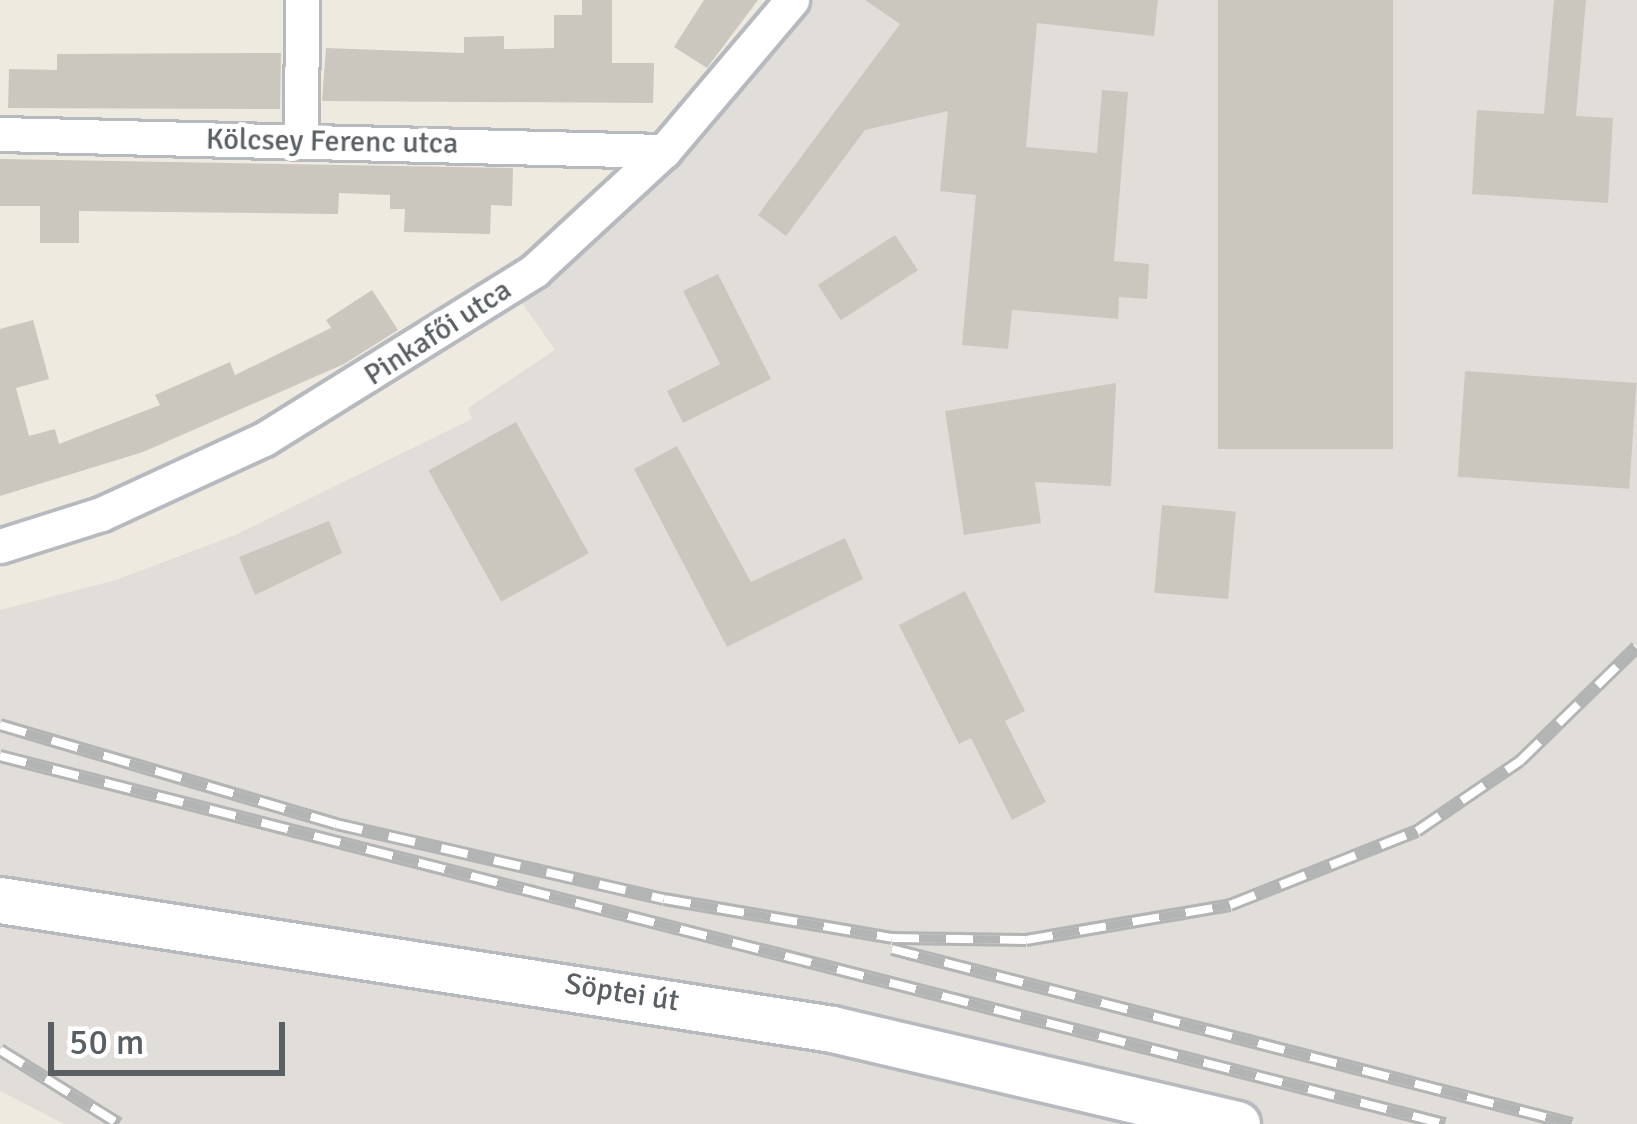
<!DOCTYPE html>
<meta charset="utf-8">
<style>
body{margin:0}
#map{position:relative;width:1637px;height:1124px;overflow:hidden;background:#eeeae0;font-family:Signika,sans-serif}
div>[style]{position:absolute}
.industrial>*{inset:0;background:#e1ddd8}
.building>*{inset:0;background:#cbc7bf;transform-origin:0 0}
.roads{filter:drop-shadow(3px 0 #b6babf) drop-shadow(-3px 0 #b6babf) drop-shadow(0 3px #b6babf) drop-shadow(0 -3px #b6babf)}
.street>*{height:33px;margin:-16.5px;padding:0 16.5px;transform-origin:16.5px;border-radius:16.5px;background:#fff}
.secondary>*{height:45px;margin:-22.5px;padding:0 22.5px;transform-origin:22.5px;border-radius:22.5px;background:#fff}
.rail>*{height:14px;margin-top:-7px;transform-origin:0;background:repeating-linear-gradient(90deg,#fff 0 27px,#b3b4b4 0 54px);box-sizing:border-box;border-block:3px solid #b3b4b4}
span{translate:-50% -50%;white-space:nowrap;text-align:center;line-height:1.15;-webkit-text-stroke:10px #fff;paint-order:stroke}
.street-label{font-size:30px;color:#595f63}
.scale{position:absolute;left:48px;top:1022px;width:237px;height:54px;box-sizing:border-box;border:6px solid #595f63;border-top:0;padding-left:15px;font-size:36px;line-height:42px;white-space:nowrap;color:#595f63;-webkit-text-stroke:9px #fff;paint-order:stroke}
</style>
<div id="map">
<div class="industrial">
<div style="clip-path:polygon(805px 0,1637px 0,1637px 1124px,64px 1124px,0 1091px,0 610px,116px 580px,235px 535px,472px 419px,468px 408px,555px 350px,522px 303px,688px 154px)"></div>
</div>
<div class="building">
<div style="clip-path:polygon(582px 0,612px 0,612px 63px,654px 63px,653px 103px,322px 101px,326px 48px,464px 53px,464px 37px,504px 36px,504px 49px,554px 48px,554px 15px,582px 15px)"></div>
<div style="clip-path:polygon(704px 0,758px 0,707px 68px,674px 47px)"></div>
<div style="clip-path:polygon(865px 0,1158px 0,1154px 36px,1037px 23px,1026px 147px,1097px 153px,1102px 90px,1128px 92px,1114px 261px,1149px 264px,1147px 299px,1119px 297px,1118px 319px,1012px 310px,1008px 349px,962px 345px,976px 195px,940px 191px,948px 111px,865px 130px,786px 236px,758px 215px,900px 24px)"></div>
<div style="left:1218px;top:0;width:175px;height:449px"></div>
<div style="clip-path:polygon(1554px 0,1586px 0,1576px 116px,1613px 118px,1608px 203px,1472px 194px,1477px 110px,1544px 114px)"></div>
<div style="clip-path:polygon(281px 53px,280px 109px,8px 108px,9px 69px,57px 70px,57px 54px)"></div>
<div style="clip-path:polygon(0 159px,513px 168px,512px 206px,491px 205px,490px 234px,404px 232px,405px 209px,390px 209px,390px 195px,339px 193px,338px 214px,79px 211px,79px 243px,40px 243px,40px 206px,0 206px)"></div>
<div style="left:895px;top:235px;width:42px;height:92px;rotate:57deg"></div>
<div style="clip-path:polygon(718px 274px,771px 379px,683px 423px,667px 391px,720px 364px,683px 291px)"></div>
<div style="clip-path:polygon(372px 290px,398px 330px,344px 364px,143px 452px,0 496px,0 329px,33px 320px,49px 379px,16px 388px,29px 436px,55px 429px,59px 444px,160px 405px,155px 395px,230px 362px,235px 375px,331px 328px,326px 320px)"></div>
<div style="left:1465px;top:371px;width:172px;height:106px;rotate:4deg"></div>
<div style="clip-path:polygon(1116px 383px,1111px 486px,1035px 482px,1041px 523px,964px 535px,945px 411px)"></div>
<div style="left:516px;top:422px;width:150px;height:100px;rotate:61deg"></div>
<div style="clip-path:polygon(677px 446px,751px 582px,845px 538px,863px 579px,727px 647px,634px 469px)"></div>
<div style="left:1162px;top:505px;width:74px;height:88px;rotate:5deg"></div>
<div style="clip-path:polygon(329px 521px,342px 553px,255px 595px,239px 557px)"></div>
<div style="clip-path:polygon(965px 591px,1025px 711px,1005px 721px,1046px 802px,1012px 820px,971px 738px,959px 744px,899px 625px)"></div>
</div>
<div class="roads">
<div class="street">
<div style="left:0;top:134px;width:664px;rotate:1.47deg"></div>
<div style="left:301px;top:141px;width:141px;rotate:-89.6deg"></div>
<div style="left:0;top:546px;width:106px;rotate:-17.6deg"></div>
<div style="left:101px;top:514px;width:179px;rotate:-24.7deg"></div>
<div style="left:264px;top:439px;width:319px;rotate:-31.9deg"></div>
<div style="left:535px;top:270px;width:176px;rotate:-42.7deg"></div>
<div style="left:664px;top:151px;width:198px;rotate:-49.7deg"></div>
</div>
<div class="secondary">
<div style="left:0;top:900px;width:842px;rotate:8.81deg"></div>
<div style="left:832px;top:1029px;width:416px;rotate:13.2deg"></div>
</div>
</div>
<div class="rail">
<div style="left:0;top:725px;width:350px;rotate:16.4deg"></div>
<div style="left:336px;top:824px;width:336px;rotate:12.9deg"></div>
<div style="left:664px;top:899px;width:231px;rotate:9.7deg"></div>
<div style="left:892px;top:938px;width:134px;rotate:0.9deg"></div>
<div style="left:1026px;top:940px;width:207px;rotate:-9.7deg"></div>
<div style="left:1230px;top:905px;width:201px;rotate:-21.6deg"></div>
<div style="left:1417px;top:831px;width:125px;rotate:-34.2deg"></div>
<div style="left:1520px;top:761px;width:163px;rotate:-44.3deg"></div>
<div style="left:0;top:756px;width:1491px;rotate:14.29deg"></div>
<div style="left:892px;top:949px;width:702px;rotate:14.43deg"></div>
<div style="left:0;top:1050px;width:140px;rotate:31.9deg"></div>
</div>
<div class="street-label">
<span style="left:332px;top:142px;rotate:1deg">Kölcsey Ferenc utca</span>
<span style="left:438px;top:333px;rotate:-33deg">Pinkafői utca</span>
<span style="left:622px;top:993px;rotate:9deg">Söptei út</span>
</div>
<div class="scale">50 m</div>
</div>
